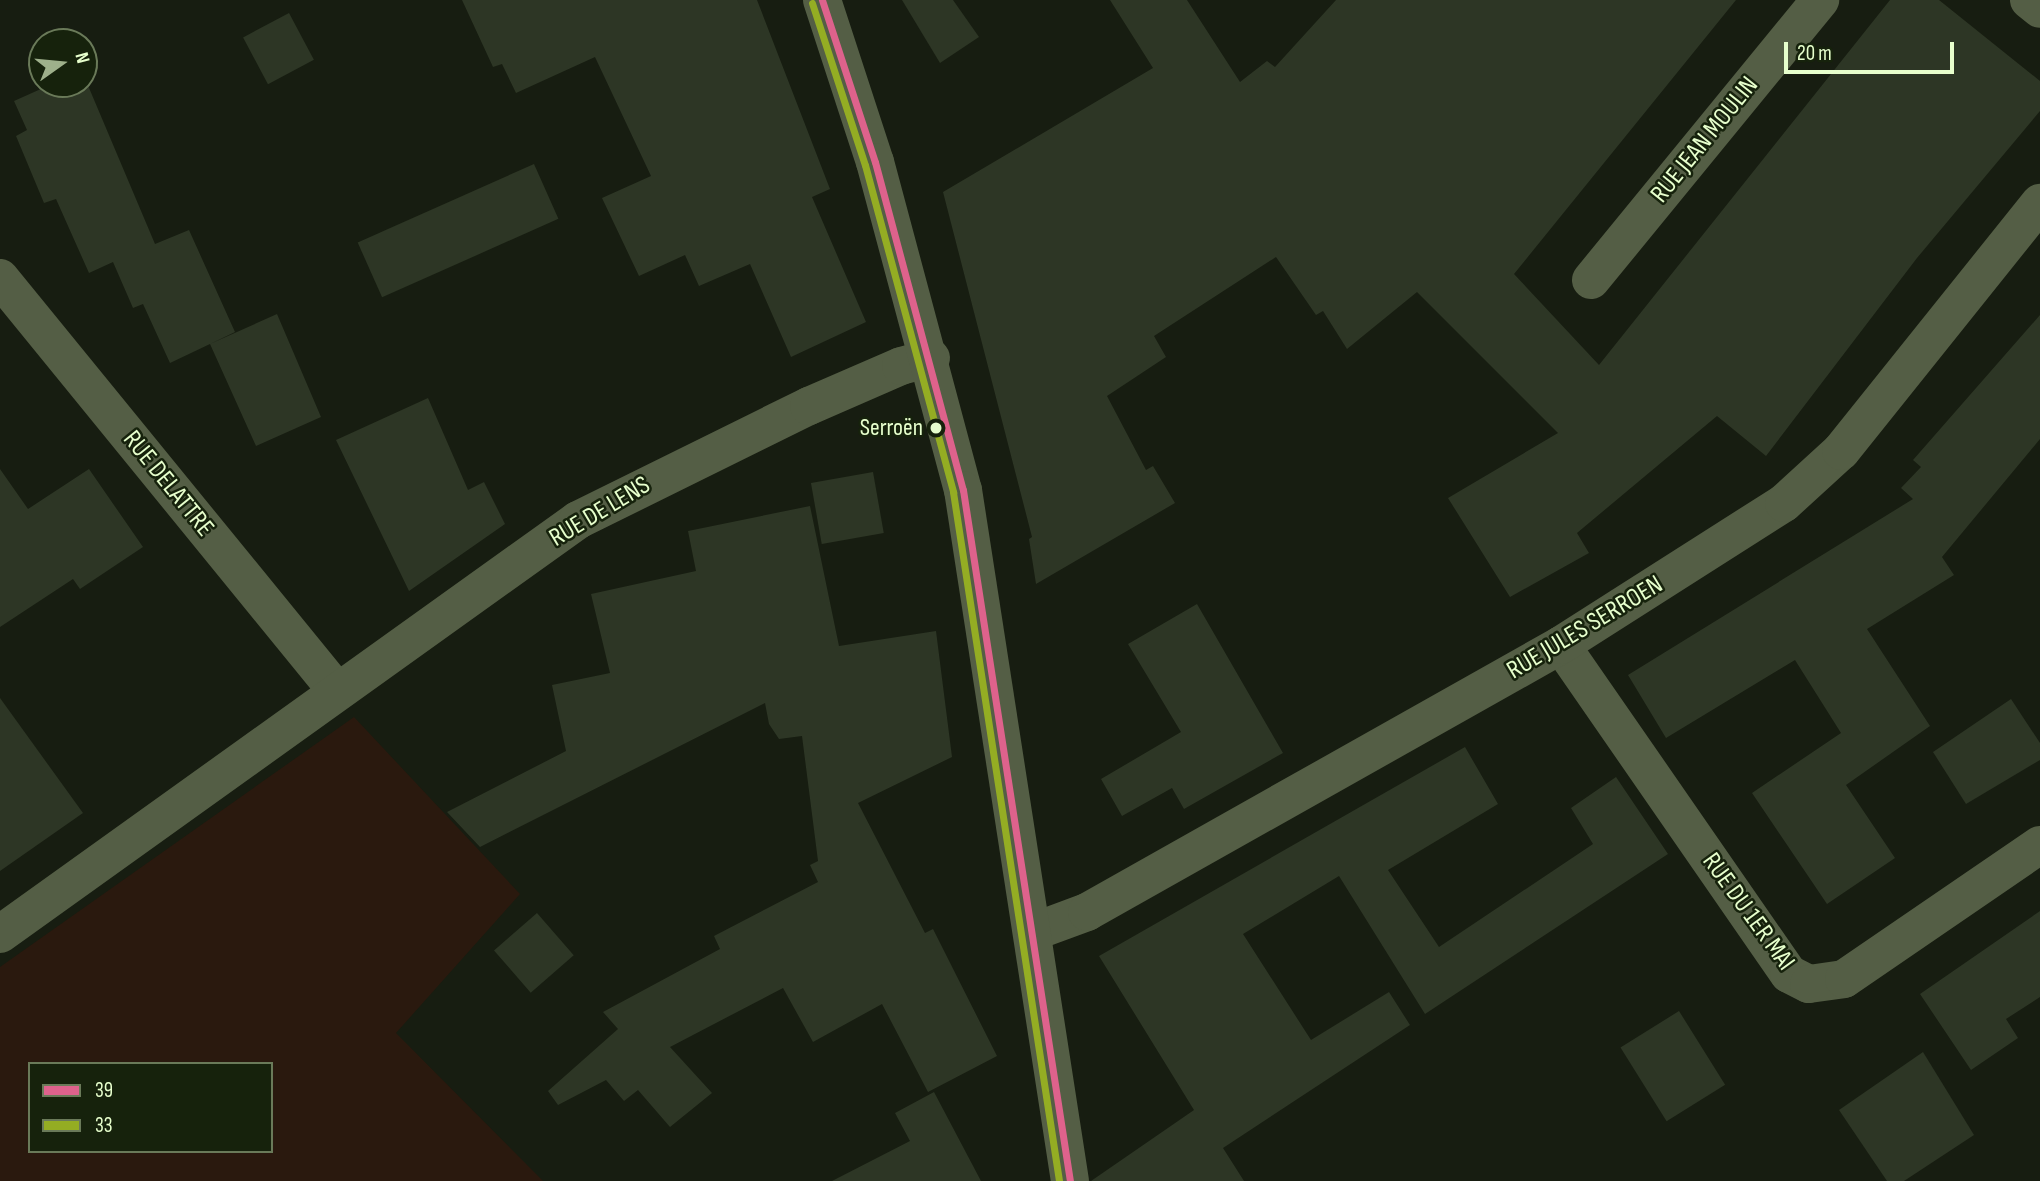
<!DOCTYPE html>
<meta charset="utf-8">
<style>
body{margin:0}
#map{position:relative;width:2040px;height:1181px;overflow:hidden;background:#171d11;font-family:"Sofia Sans Condensed",sans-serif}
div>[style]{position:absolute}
.green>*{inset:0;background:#2a190e}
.building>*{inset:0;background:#2d3625;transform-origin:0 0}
.minor>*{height:38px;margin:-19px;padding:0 19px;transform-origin:19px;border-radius:19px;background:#545e45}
.tertiary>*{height:38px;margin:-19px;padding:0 19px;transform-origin:19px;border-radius:19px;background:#545e45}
.bus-1>*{height:7px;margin:-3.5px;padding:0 3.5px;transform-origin:3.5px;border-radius:3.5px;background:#de628c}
.bus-2>*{height:7px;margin:-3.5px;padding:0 3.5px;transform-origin:3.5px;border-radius:3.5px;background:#94ad23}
.dots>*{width:19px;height:19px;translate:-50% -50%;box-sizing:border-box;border:4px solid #16220c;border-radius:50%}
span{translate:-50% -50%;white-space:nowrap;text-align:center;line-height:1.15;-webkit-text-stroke:5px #16220c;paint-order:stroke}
.bus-label{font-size:24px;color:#e7ffcd}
.right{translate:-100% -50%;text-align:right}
.street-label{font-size:26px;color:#e7ffcd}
.legend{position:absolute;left:28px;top:1062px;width:245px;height:91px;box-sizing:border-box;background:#16220c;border:2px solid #6a7a59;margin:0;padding:9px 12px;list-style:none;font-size:21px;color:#e7ffcd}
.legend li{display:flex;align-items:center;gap:14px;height:35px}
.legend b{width:35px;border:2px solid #6a7a59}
.north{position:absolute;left:28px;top:28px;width:70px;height:70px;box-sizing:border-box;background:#16220c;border:2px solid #6a7a59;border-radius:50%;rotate:75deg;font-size:19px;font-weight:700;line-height:28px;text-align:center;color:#e7ffcd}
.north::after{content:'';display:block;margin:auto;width:24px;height:32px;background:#9eb08b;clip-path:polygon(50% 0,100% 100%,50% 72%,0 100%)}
.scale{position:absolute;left:1784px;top:42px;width:170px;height:32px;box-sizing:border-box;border:4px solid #e7ffcd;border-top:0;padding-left:9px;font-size:21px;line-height:24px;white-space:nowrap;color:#e7ffcd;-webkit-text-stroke:5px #16220c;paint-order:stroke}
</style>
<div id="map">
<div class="green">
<div style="clip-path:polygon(evenodd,354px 717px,520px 894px,396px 1033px,543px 1181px,0 1181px,0 967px,354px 717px,30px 1064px,271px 1064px,271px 1151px,30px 1151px,30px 1064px)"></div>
</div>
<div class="building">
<div style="clip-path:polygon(462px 0,757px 0,830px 189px,812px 197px,866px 322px,791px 357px,750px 264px,699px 286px,685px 255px,639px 276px,602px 198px,651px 176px,595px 57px,516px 93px,502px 64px,493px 67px)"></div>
<div style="clip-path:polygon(902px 0,953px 0,979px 37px,940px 63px)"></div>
<div style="clip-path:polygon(1110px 0,1187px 0,1240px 82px,1267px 61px,1275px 67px,1336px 0,1736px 0,1514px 274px,1599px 365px,1890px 0,1939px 0,2040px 81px,2040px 111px,1917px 258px,1766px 456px,1717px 416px,1577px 533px,1589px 553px,1510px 597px,1448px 498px,1558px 433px,1417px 292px,1347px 349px,1323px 311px,1316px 315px,1276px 257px,1154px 336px,1166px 357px,1107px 396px,1146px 470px,1153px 466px,1175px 503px,1036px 584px,1029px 539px,1032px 537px,943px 192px,1153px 68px)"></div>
<div style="left:289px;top:13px;width:53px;height:52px;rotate:62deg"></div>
<div style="clip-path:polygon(84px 76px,155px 244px,189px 230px,235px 332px,210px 344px,277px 314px,321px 417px,256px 446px,210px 344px,170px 363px,143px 304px,133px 308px,113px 262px,89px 273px,56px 199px,44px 203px,16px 136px,27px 130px,14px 101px,52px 84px,84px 84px)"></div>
<div style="left:534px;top:164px;width:60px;height:193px;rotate:66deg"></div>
<div style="clip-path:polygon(2040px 315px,2040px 439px,1942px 557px,1954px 575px,1867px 629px,1930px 726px,1846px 785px,1895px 858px,1827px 904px,1752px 793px,1841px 733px,1795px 660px,1666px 738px,1628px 675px,1913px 499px,1901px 488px,1921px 467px,1913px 460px)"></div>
<div style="clip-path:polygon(428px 398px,468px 490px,484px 482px,505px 524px,409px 591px,336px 440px)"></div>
<div style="clip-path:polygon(0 469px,28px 509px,89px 469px,143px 547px,80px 589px,73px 579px,0 627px)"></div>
<div style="left:873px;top:472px;width:62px;height:63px;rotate:80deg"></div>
<div style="clip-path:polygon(810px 506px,839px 646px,936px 631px,952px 757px,858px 803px,925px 933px,933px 929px,997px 1056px,928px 1092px,882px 1004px,813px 1042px,783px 988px,670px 1047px,712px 1093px,670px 1127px,638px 1090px,624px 1101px,606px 1080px,558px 1105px,548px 1091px,618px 1029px,603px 1012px,720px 949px,714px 936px,818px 882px,810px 865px,818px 861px,802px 736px,779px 739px,769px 724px,765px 703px,480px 847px,447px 812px,566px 751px,552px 685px,610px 673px,591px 594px,696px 571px,688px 531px)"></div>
<div style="clip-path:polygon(1197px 604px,1283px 753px,1184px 809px,1172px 788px,1122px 816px,1101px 779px,1181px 732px,1128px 644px)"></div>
<div style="clip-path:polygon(0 698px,83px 813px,0 871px)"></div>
<div style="clip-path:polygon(2011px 699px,2040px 743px,2040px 760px,1966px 804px,1933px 752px)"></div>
<div style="clip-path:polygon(1465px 747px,1498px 804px,1388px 870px,1439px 947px,1593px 844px,1571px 808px,1616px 777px,1668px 854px,1425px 1014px,1339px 876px,1243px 934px,1311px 1040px,1389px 992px,1410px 1025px,1223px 1148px,1244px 1181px,1091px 1181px,1194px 1110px,1099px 956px)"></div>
<div style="clip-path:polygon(2040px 911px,2040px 997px,2006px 1019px,2018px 1038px,1971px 1070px,1920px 994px)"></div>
<div style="left:537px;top:913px;width:56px;height:57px;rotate:49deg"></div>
<div style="left:1679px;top:1011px;width:87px;height:69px;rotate:58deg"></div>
<div style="clip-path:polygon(1923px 1052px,1974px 1135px,1904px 1181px,1887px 1181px,1839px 1110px)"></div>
<div style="clip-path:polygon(934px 1092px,981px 1181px,832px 1181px,910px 1141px,895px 1113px)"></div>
</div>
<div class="minor">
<div style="left:2029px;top:0;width:14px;rotate:39deg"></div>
<div style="left:0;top:278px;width:532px;rotate:50.8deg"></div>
<div style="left:1591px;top:280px;width:362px;rotate:-50.7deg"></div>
<div style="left:1561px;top:645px;width:400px;rotate:55.3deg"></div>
<div style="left:1789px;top:974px;width:22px;rotate:27deg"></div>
<div style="left:1809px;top:984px;width:35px;rotate:-8deg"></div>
<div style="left:1844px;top:979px;width:237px;rotate:-34.4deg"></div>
<div style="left:1033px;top:932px;width:58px;rotate:-20.3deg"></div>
<div style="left:1087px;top:912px;width:544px;rotate:-29.39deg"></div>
<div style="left:1561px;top:645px;width:264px;rotate:-32.5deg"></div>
<div style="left:1784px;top:503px;width:77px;rotate:-42.4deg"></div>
<div style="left:1841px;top:451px;width:318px;rotate:-51.3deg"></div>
<div style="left:0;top:934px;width:711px;rotate:-35.61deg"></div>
<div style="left:578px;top:520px;width:258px;rotate:-26.3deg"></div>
<div style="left:809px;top:406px;width:100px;rotate:-23.5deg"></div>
<div style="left:901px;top:366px;width:31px;rotate:-15deg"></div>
</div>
<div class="tertiary">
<div style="left:822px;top:0;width:170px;rotate:71.9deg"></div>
<div style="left:875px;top:162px;width:340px;rotate:75deg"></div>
<div style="left:963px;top:490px;width:699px;rotate:81.2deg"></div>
</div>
<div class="bus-1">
<div style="left:822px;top:0;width:170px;rotate:71.9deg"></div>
<div style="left:875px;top:162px;width:340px;rotate:75deg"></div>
<div style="left:963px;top:490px;width:699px;rotate:81.2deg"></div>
</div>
<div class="bus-2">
<div style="left:812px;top:3px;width:170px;rotate:71.9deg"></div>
<div style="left:865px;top:165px;width:339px;rotate:74.9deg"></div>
<div style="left:953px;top:492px;width:697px;rotate:81.25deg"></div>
</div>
<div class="dots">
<div style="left:936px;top:428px;background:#e7ffcd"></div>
</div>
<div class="bus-label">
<span class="right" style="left:923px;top:428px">Serroën</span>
</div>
<div class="street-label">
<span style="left:1705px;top:140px;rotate:-51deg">RUE JEAN MOULIN</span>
<span style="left:168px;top:484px;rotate:51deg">RUE DELATTRE</span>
<span style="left:600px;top:512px;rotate:-31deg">RUE DE LENS</span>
<span style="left:1585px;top:628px;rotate:-31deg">RUE JULES SERROEN</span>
<span style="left:1748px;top:912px;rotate:54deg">RUE DU 1ER MAI</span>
</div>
<ul class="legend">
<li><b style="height:9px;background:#de628c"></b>39</li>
<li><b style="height:9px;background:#94ad23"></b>33</li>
</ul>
<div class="north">N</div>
<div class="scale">20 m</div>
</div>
